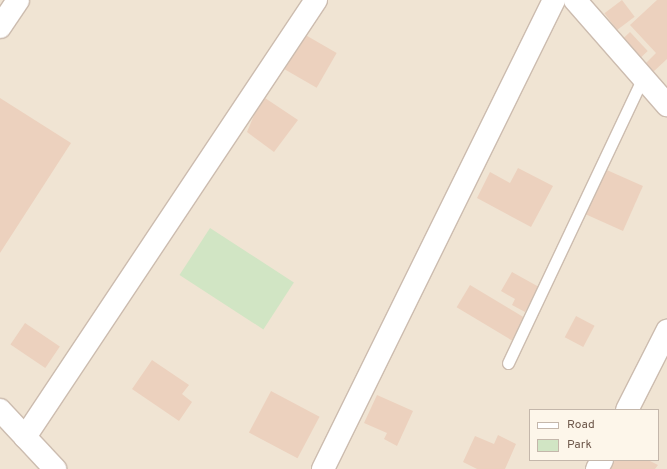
<!DOCTYPE html>
<style>
body{margin:0}
#map{position:relative;width:667px;height:469px;overflow:hidden;background:#faf2e4;font-family:Overpass,sans-serif}
div>[style]{position:absolute}
.residential>*{inset:0;background:#f0e4d3}
.green>*{inset:0;background:#d1e5c4;transform-origin:0 0}
.building>*{inset:0;background:#ecd1be;transform-origin:0 0}
.roads{filter:drop-shadow(1px 0 #ccbcaf) drop-shadow(-1px 0 #ccbcaf) drop-shadow(0 1px #ccbcaf) drop-shadow(0 -1px #ccbcaf)}
.lane>*{height:11px;margin:-5.5px;padding:0 5.5px;transform-origin:5.5px;border-radius:5.5px;background:#fff}
.street>*{height:22px;margin:-11px;padding:0 11px;transform-origin:11px;border-radius:11px;background:#fff}
span{translate:-50% -50%;white-space:nowrap;text-align:center;line-height:1.15;-webkit-text-stroke:3px #fdf6ea;paint-order:stroke}
.legend{position:absolute;left:529px;top:409px;width:130px;height:52px;box-sizing:border-box;background:#fdf6ea;border:1px solid #c4b7ab;margin:0;padding:5px 7px;list-style:none;font-size:12px;color:#6f594c}
.legend li{display:flex;align-items:center;gap:8px;height:20px}
.legend b{width:20px;border:1px solid #c4b7ab}
</style>
<div id="map">
<div class="residential">
<div style="clip-path:polygon(evenodd,0 0,667px 0,667px 469px,0 469px,0 0,530px 410px,658px 410px,658px 460px,530px 460px,530px 410px)"></div>
</div>
<div class="green">
<div style="left:210px;top:228px;width:100px;height:56px;rotate:33deg"></div>
</div>
<div class="building">
<div style="left:622px;top:0;width:21px;height:22px;rotate:53deg"></div>
<div style="clip-path:polygon(657px 0,667px 0,667px 59px,653px 72px,645px 64px,656px 53px,630px 25px)"></div>
<div style="left:630px;top:32px;width:26px;height:16px;rotate:47deg"></div>
<div style="left:302px;top:33px;width:40px;height:40px;rotate:30deg"></div>
<div style="clip-path:polygon(262px 96px,298px 120px,274px 152px,247px 132px)"></div>
<div style="clip-path:polygon(0 98px,71px 143px,0 253px)"></div>
<div style="left:600px;top:167px;width:47px;height:49px;rotate:24deg"></div>
<div style="clip-path:polygon(518px 168px,553px 186px,531px 227px,477px 198px,490px 172px,510px 183px)"></div>
<div style="clip-path:polygon(512px 272px,539px 287px,525px 312px,512px 305px,515px 299px,501px 291px)"></div>
<div style="left:470px;top:285px;width:66px;height:26px;rotate:31deg"></div>
<div style="left:576px;top:316px;width:21px;height:24px;rotate:28deg"></div>
<div style="left:25px;top:323px;width:42px;height:26px;rotate:34deg"></div>
<div style="clip-path:polygon(152px 360px,189px 385px,182px 394px,192px 402px,179px 421px,132px 389px)"></div>
<div style="left:271px;top:391px;width:55px;height:47px;rotate:28deg"></div>
<div style="clip-path:polygon(377px 395px,413px 411px,397px 446px,384px 439px,387px 433px,364px 423px)"></div>
<div style="clip-path:polygon(498px 435px,516px 444px,505px 469px,477px 469px,463px 462px,475px 436px,494px 444px)"></div>
<div style="clip-path:polygon(613px 460px,648px 460px,658px 465px,655px 469px,609px 469px)"></div>
</div>
<div class="roads">
<div class="lane">
<div style="left:508px;top:363px;width:315px;rotate:-64.7deg"></div>
</div>
<div class="street">
<div style="left:575px;top:0;width:140px;rotate:48.8deg"></div>
<div style="left:0;top:27px;width:32px;rotate:-56deg"></div>
<div style="left:0;top:410px;width:81px;rotate:47deg"></div>
<div style="left:627px;top:410px;width:89px;rotate:-63.1deg"></div>
<div style="left:25px;top:437px;width:525px;rotate:-56.34deg"></div>
<div style="left:323px;top:469px;width:523px;rotate:-63.78deg"></div>
<div style="left:597px;top:469px;width:10px;rotate:-61deg"></div>
</div>
</div>
<ul class="legend">
<li><b style="height:5px;background:#fff"></b>Road</li>
<li><b style="height:11px;background:#d1e5c4"></b>Park</li>
</ul>
</div>
